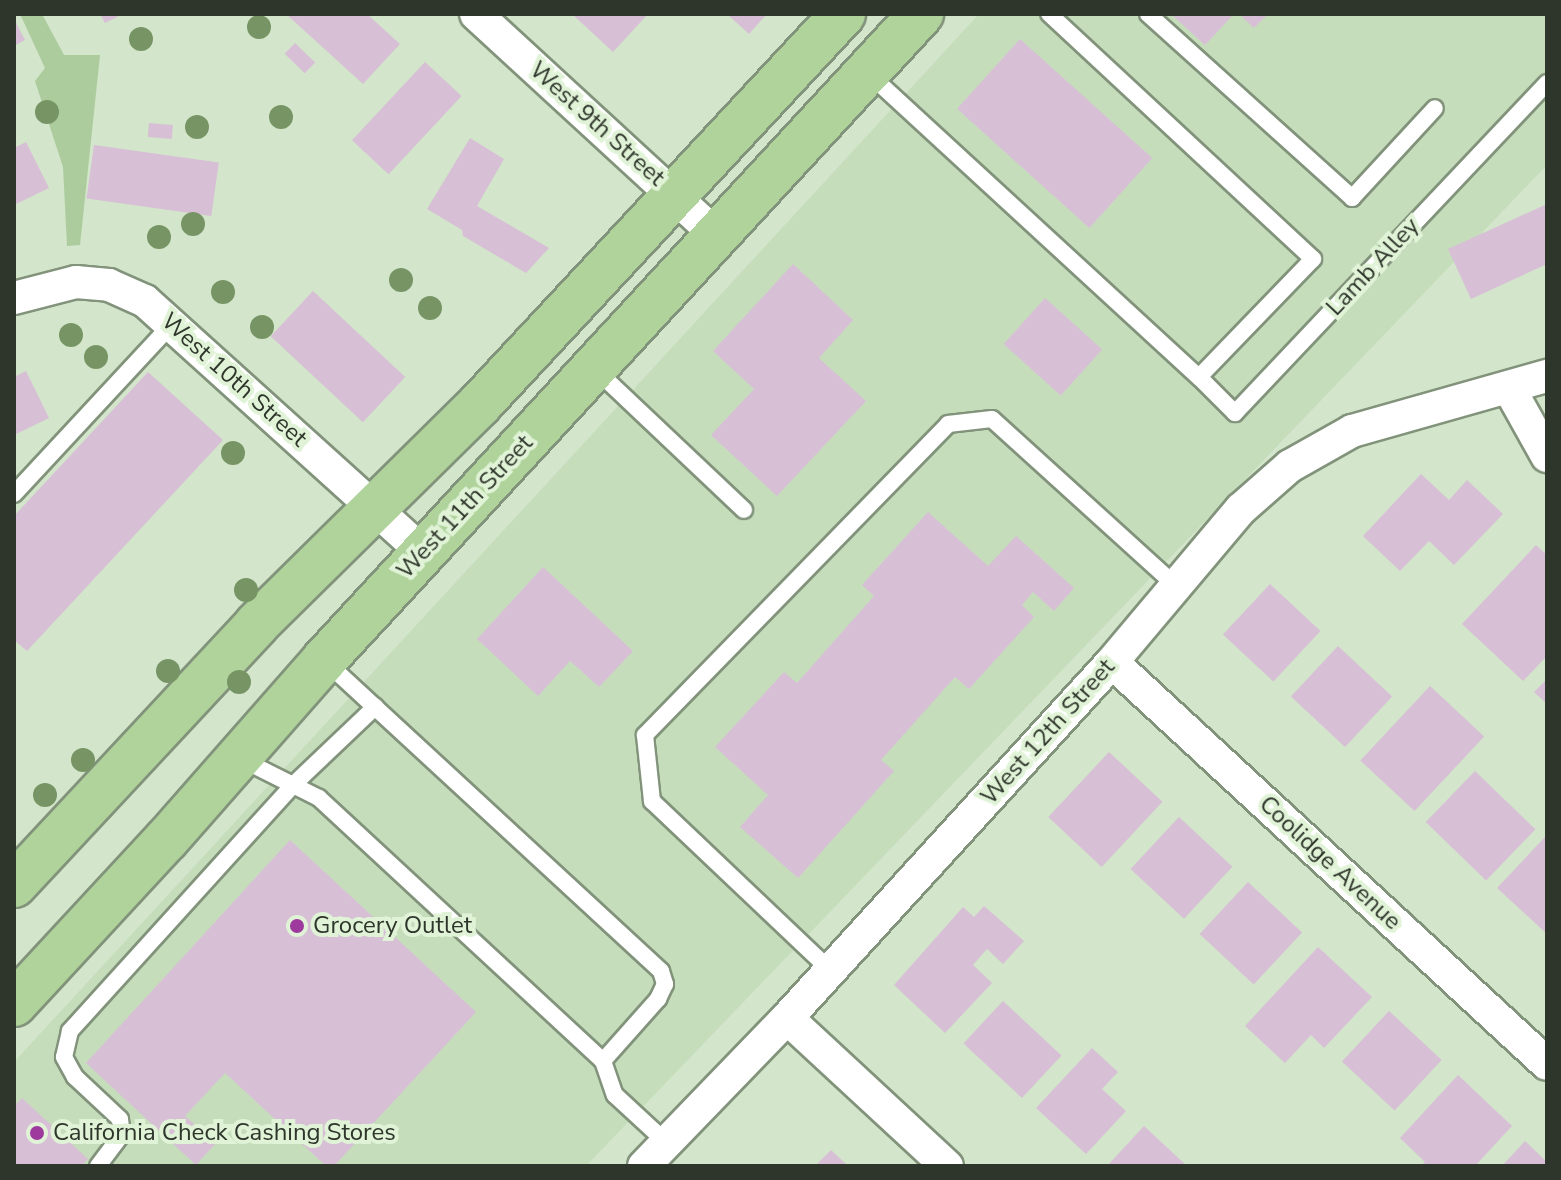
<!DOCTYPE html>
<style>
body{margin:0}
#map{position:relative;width:1561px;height:1180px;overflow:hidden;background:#d3e5ca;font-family:"Nunito Sans",sans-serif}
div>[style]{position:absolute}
.built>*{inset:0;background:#c6ddbc}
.green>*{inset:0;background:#accc9d}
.building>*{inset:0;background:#d7bfd6;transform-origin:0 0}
.roads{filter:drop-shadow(2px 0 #82937b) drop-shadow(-2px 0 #82937b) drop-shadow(0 2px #82937b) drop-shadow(0 -2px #82937b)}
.lane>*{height:16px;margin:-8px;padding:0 8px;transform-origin:8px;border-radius:8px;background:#fff}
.street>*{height:32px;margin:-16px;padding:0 16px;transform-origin:16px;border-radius:16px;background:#fff}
.primary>*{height:44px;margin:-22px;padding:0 22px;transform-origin:22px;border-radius:22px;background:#afd39b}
.trees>*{width:24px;height:24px;margin:-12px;border-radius:50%;background:#779564}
.dots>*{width:22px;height:22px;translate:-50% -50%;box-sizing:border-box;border:4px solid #e0f3d7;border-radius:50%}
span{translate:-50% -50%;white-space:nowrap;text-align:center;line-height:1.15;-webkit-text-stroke:8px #e0f3d7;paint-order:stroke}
.street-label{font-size:24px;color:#2e352b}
.poi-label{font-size:24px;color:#2e352b}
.left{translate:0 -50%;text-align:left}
.frame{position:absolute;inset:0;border:16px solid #2e352b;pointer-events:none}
</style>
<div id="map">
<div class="built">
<div style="clip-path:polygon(979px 14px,1547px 14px,1547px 165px,586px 1166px,14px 1166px,14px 1062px)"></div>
</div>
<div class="green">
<div style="clip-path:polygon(20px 14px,42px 14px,64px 55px,100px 55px,80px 245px,67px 246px,63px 167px,35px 81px,45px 68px)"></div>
</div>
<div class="building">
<div style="clip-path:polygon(100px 14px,123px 14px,105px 23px)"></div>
<div style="clip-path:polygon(286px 14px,367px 14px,400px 44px,363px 84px)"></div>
<div style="clip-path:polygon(572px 14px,648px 14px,613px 52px)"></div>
<div style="clip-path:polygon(727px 14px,767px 14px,749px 34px)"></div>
<div style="clip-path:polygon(1171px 14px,1234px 14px,1205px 45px)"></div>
<div style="clip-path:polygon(1239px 14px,1268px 14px,1254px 28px)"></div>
<div style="clip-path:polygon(14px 19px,25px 40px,14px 46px)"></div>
<div style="left:1020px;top:39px;width:178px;height:94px;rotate:42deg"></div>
<div style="left:295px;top:43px;width:28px;height:15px;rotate:44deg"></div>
<div style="left:425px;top:62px;width:50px;height:107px;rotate:43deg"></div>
<div style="left:149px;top:123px;width:24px;height:14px;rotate:5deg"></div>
<div style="clip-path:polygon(470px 138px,504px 159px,477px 206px,549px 248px,526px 273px,463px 236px,462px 230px,427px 209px)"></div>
<div style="clip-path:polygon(26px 142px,49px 188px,14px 205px,14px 148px)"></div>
<div style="left:94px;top:145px;width:126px;height:54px;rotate:8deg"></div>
<div style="clip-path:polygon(1547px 204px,1547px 264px,1471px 299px,1448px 249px)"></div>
<div style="clip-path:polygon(793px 264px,853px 320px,819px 358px,866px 401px,777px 496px,711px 435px,754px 389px,713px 351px)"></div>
<div style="left:313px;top:291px;width:126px;height:62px;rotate:43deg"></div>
<div style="left:1045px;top:298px;width:77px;height:62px;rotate:42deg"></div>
<div style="clip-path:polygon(26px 371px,49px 418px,14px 435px,14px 377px)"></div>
<div style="clip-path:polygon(148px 372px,223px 440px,27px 651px,14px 640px,14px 516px)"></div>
<div style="clip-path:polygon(1421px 474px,1449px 500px,1467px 480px,1503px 514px,1454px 565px,1429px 541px,1400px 571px,1363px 536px)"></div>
<div style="clip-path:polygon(928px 512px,988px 566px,1016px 536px,1074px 588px,1054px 611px,1033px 592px,1022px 605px,1034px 617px,969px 689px,955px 677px,881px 760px,894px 771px,798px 878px,740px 827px,768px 795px,715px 747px,784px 672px,797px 683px,874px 596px,862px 585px)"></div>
<div style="clip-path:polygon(1536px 545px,1547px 555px,1547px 656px,1523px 681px,1462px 624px)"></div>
<div style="clip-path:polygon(543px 567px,633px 651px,599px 687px,570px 661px,538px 696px,477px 639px)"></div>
<div style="left:1270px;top:584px;width:69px;height:69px;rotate:43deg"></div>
<div style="left:1338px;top:646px;width:74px;height:69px;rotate:43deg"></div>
<div style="clip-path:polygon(1547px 679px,1547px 704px,1534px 692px)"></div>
<div style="left:1430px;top:686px;width:74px;height:102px;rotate:43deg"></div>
<div style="left:1109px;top:752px;width:73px;height:89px;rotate:43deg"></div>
<div style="left:1475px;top:771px;width:84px;height:71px;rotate:44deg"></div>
<div style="left:1179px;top:817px;width:73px;height:71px;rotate:43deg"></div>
<div style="clip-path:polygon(1545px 837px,1547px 839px,1547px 934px,1497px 888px)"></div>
<div style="clip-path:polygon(290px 840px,476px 1012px,334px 1166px,326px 1166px,225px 1073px,185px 1116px,215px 1144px,196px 1165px,86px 1063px)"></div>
<div style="left:1248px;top:882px;width:74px;height:71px;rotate:43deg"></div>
<div style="clip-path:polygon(984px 906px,1024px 941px,1003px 964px,987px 949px,973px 965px,992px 983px,945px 1033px,894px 985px,963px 907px,974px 917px)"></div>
<div style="clip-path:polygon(1318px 947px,1372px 997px,1324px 1048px,1311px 1035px,1285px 1063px,1245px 1026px)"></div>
<div style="left:1003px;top:1001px;width:80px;height:58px;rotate:43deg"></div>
<div style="left:1389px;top:1011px;width:72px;height:69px;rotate:43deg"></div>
<div style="clip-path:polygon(1092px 1048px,1118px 1072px,1102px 1089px,1126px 1111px,1086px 1154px,1036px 1108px)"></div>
<div style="clip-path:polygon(1458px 1075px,1512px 1126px,1475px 1166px,1421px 1166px,1425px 1162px,1400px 1138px)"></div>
<div style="clip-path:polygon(22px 1098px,88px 1159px,81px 1166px,14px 1166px,14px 1106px)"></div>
<div style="clip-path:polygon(1144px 1126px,1187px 1166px,1107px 1166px)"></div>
<div style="clip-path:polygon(1525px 1141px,1547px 1162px,1547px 1166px,1502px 1166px)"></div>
<div style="clip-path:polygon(831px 1150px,848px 1166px,815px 1166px)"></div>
</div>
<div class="roads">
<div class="lane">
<div style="left:1148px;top:14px;width:275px;rotate:42deg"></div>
<div style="left:1352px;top:198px;width:122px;rotate:-47.3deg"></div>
<div style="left:868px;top:73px;width:449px;rotate:42.6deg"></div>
<div style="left:1199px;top:377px;width:164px;rotate:-46deg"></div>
<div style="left:1313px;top:259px;width:360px;rotate:-137.1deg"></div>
<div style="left:595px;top:369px;width:205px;rotate:43.4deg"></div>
<div style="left:1199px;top:377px;width:51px;rotate:45deg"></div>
<div style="left:1235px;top:413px;width:454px;rotate:-46.6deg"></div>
<div style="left:14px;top:494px;width:233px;rotate:-47.1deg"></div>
<div style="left:325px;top:661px;width:457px;rotate:42.7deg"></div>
<div style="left:661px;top:971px;width:14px;rotate:73deg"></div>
<div style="left:665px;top:984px;width:17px;rotate:115deg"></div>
<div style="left:658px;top:999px;width:83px;rotate:131.6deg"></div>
<div style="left:239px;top:758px;width:89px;rotate:26.6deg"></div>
<div style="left:319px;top:798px;width:387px;rotate:42.8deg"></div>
<div style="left:603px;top:1061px;width:36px;rotate:71deg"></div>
<div style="left:615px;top:1095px;width:69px;rotate:42.7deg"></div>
<div style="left:830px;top:970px;width:245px;rotate:-136.5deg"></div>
<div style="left:652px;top:801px;width:66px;rotate:-96.1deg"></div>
<div style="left:645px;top:735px;width:434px;rotate:-45.7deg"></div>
<div style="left:948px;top:424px;width:44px;rotate:-6.5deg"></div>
<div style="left:992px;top:419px;width:248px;rotate:42.2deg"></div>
<div style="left:98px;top:1166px;width:40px;rotate:-53deg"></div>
<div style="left:122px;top:1134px;width:15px;rotate:-98deg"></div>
<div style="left:120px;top:1119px;width:62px;rotate:-137deg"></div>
<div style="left:75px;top:1077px;width:23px;rotate:-119deg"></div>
<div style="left:64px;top:1057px;width:27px;rotate:-77deg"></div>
<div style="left:70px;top:1031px;width:331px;rotate:-47.8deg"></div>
<div style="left:292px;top:786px;width:115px;rotate:-43.6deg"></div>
</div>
<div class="street">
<div style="left:476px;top:14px;width:326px;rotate:42.6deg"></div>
<div style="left:14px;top:298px;width:64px;rotate:-14.5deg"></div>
<div style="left:76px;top:282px;width:33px;rotate:5deg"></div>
<div style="left:109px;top:285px;width:39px;rotate:24deg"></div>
<div style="left:145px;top:301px;width:375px;rotate:42.1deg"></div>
<div style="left:1509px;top:388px;width:78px;rotate:60.8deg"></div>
<div style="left:1112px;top:662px;width:592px;rotate:42.74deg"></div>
<div style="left:787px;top:1018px;width:218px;rotate:42.8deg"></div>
<div style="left:644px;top:1166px;width:206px;rotate:-46deg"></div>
<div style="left:787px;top:1018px;width:482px;rotate:-47.6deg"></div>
<div style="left:1112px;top:662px;width:200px;rotate:-49.9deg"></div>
<div style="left:1241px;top:509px;width:65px;rotate:-41.3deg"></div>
<div style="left:1290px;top:466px;width:71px;rotate:-29.4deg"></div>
<div style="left:1352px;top:431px;width:203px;rotate:-15.8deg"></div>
</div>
<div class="primary">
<div style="left:14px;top:885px;width:357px;rotate:-47deg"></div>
<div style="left:257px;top:624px;width:313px;rotate:-44.6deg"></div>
<div style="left:480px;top:404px;width:533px;rotate:-47.05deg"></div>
<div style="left:14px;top:1004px;width:225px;rotate:-47.2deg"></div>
<div style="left:167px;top:839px;width:238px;rotate:-48.7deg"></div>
<div style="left:324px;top:660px;width:880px;rotate:-47.26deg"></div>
</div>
</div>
<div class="trees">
<div style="left:259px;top:27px"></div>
<div style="left:141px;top:39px"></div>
<div style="left:47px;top:112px"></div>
<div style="left:281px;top:117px"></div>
<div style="left:197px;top:127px"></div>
<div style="left:193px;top:224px"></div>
<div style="left:159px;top:237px"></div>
<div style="left:401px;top:280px"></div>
<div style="left:223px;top:292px"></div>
<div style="left:430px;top:308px"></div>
<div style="left:262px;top:327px"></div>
<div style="left:71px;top:335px"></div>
<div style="left:96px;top:357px"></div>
<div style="left:233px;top:453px"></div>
<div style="left:246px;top:590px"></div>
<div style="left:168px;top:671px"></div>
<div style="left:239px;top:682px"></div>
<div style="left:83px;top:760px"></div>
<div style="left:45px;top:795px"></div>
</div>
<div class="dots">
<div style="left:297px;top:926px;background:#9e399d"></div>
<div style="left:37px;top:1133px;background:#9e399d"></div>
</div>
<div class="street-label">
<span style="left:597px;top:124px;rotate:42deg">West 9th Street</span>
<span style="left:1373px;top:267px;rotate:-47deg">Lamb Alley</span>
<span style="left:234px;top:380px;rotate:42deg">West 10th Street</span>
<span style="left:465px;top:507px;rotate:-47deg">West 11th Street</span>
<span style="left:1048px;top:732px;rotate:-48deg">West 12th Street</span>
<span style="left:1330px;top:863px;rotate:43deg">Coolidge Avenue</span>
</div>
<div class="poi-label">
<span class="left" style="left:313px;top:926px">Grocery Outlet</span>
<span class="left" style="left:53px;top:1133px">California Check Cashing Stores</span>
</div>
<div class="frame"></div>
</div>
